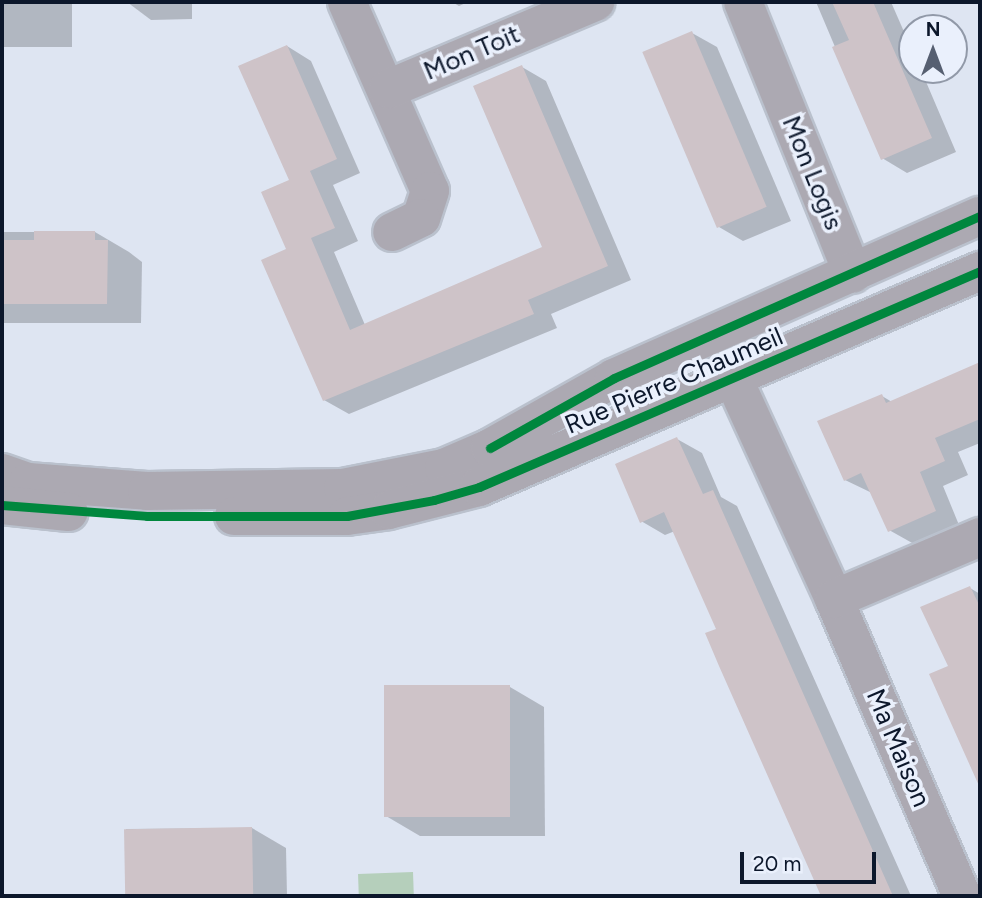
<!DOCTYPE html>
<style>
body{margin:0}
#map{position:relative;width:982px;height:898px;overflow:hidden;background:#dee5f2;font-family:Figtree,sans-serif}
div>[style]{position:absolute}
.green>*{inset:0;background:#b5cfbb;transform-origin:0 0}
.shadow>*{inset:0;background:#0003;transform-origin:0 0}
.building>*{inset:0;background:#cec3c8;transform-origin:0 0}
.roads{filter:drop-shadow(2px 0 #bac1cd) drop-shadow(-2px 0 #bac1cd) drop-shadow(0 2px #bac1cd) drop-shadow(0 -2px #bac1cd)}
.street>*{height:38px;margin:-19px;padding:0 19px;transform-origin:19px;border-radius:19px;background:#aca9b2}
.cycleway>*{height:9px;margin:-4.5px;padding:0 4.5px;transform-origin:4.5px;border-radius:4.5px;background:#00873e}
span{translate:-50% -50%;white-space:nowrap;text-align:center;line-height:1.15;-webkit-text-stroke:7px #eaf0fc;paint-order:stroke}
.street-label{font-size:26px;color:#0c172b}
.frame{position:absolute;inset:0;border:4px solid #0c172b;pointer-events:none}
.north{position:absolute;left:898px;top:14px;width:70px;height:70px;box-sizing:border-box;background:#eaf0fc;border:2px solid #9199a8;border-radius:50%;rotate:0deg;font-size:19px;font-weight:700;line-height:28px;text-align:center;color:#0c172b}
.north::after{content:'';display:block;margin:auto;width:24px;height:32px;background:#565f71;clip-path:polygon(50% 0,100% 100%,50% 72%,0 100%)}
.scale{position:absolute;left:740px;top:852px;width:136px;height:32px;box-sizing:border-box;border:4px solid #0c172b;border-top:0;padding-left:9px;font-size:21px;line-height:24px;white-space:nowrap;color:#0c172b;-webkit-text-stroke:5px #eaf0fc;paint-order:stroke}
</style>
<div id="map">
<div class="green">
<div style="left:413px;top:872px;width:24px;height:55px;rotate:88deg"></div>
</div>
<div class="shadow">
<div style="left:2px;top:2px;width:70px;height:45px"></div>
<div style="clip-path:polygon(127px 2px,192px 2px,192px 19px,151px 20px)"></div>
<div style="clip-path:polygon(452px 2px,468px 2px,459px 6px)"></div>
<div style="clip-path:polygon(816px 2px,891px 2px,912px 50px,912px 70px,921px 70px,956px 152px,907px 173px,882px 158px)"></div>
<div style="clip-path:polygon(692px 33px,717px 47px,791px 221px,743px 241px,719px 227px)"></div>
<div style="clip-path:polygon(287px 46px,311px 61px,360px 173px,333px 185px,358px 241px,334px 252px,365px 325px,545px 247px,522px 67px,546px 81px,631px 280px,551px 314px,557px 328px,349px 414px,324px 400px,288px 250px,291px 181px)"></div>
<div style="clip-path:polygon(2px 232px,95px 232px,129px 252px,142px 262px,141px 323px,2px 323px)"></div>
<div style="clip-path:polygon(980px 364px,980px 443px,958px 452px,968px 475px,943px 486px,959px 525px,914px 544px,889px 530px,872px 493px,845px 480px,882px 396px,892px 402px)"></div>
<div style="clip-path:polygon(677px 439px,702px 453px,721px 497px,737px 506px,911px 896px,823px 896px,708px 634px,718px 629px,675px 531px,665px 535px,641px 521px)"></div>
<div style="clip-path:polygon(970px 588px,980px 594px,980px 781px,932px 675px,951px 667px)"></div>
<div style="clip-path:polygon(510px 687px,544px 707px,545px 836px,420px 836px,386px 816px)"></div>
<div style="clip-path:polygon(252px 828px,286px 848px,287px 896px,126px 896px,126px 829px)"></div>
</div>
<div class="building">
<div style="clip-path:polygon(832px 2px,873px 2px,932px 138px,881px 160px,832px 47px,849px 40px)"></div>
<div style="left:692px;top:31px;width:191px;height:54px;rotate:67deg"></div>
<div style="clip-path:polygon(287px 45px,337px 159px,310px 171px,335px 228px,311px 238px,350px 330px,542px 247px,473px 86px,522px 65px,608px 266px,528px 300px,534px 314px,323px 401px,261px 260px,286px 249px,261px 192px,289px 180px,238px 66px)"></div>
<div style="clip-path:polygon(34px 231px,95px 231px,95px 240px,108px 240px,107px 304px,2px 304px,2px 240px,34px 240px)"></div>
<div style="clip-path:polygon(980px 362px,980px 419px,935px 438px,945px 461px,920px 472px,936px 511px,888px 532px,861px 473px,844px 481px,817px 421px,882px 394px,886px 403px)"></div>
<div style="clip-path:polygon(677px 437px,703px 494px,713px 490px,893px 896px,821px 896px,719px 666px,705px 633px,716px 629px,664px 512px,640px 523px,615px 464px)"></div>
<div style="clip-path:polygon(970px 586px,980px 607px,980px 788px,929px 674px,948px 666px,920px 607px)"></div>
<div style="left:384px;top:685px;width:126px;height:132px"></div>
<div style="left:252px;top:827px;width:69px;height:128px;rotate:89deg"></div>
</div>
<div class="roads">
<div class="street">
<div style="left:347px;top:2px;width:206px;rotate:66.3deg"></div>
<div style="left:430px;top:191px;width:28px;rotate:108deg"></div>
<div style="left:421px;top:218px;width:32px;rotate:154deg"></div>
<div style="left:743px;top:2px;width:293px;rotate:68deg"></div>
<div style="left:388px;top:89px;width:225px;rotate:-22.8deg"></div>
<div style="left:733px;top:378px;width:243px;rotate:65.4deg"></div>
<div style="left:834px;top:599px;width:323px;rotate:66.7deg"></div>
<div style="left:2px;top:473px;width:28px;rotate:19deg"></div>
<div style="left:28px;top:482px;width:119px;rotate:4.3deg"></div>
<div style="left:147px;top:491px;width:196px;rotate:-0.9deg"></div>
<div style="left:343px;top:488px;width:103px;rotate:-11.2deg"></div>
<div style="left:444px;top:468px;width:50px;rotate:-23.5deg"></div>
<div style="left:490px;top:448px;width:142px;rotate:-29.4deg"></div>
<div style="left:614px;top:378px;width:400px;rotate:-23.9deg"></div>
<div style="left:2px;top:505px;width:67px;rotate:6deg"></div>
<div style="left:234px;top:516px;width:113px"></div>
<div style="left:347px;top:516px;width:42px;rotate:-8.1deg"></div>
<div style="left:389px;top:510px;width:93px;rotate:-14.3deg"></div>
<div style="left:479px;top:487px;width:546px;rotate:-23.32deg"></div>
<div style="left:834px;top:599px;width:159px;rotate:-23deg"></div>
</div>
</div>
<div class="cycleway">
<div style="left:490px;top:448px;width:142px;rotate:-29.4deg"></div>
<div style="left:614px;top:378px;width:400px;rotate:-23.9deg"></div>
<div style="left:2px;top:505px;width:145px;rotate:4.3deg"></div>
<div style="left:147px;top:516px;width:200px"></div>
<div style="left:347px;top:516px;width:88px;rotate:-10.4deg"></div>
<div style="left:434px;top:500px;width:47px;rotate:-16.1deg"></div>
<div style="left:479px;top:487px;width:546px;rotate:-23.32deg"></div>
</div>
<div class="street-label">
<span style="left:472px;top:53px;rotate:-23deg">Mon Toit</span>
<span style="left:812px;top:173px;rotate:68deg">Mon Logis</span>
<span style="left:674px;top:381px;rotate:-23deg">Rue Pierre Chaumeil</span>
<span style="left:898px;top:748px;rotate:67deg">Ma Maison</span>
</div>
<div class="frame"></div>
<div class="north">N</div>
<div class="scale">20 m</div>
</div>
